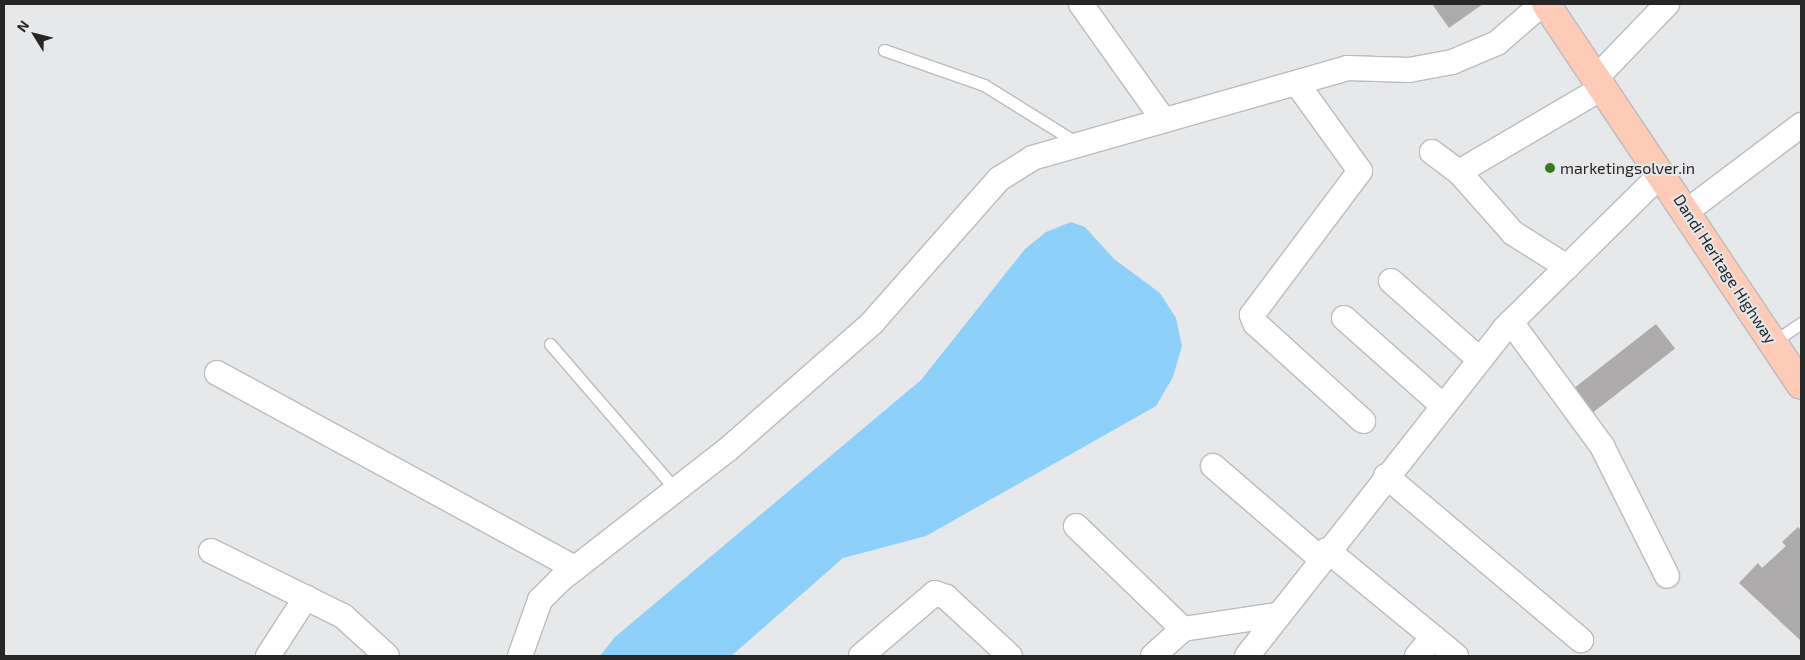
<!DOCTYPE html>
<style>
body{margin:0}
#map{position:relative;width:1805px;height:660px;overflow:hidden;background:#e7e8e9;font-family:"Exo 2",sans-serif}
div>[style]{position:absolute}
.water>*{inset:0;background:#8dd0fa}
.building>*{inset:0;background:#adabab;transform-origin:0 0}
.roads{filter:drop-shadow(1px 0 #bbbcbd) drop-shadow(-1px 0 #bbbcbd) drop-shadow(0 1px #bbbcbd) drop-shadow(0 -1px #bbbcbd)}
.service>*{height:11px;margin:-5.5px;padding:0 5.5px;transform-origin:5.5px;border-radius:5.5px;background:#fff}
.minor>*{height:24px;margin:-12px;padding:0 12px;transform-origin:12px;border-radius:12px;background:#fff}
.trunk>*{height:28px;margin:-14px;padding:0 14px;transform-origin:14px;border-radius:14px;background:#fecbb6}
.dots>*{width:14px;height:14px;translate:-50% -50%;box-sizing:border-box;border:2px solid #e7e8e9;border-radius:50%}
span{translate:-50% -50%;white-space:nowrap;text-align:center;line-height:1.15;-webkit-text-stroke:4px #e7e8e9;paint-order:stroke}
.poi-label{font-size:16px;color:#262627}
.left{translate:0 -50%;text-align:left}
.street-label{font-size:16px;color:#262627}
.frame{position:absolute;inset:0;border:5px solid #262627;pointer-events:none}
.north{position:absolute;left:10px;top:10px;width:50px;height:50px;-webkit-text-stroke:4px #e7e8e9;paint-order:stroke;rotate:306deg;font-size:14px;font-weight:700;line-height:20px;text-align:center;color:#262627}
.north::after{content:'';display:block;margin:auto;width:18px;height:22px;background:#262627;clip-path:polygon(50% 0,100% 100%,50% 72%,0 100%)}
</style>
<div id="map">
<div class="water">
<div style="clip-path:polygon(1071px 222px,1085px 227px,1114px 259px,1160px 293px,1176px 318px,1182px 346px,1173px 377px,1156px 406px,926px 536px,843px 558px,731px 656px,600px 656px,615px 637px,921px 380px,1025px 249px,1046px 232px)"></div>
</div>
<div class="building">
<div style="clip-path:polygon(1432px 4px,1483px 4px,1449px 28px)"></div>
<div style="left:1656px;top:324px;width:31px;height:105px;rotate:52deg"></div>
<div style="clip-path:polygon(1798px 527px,1801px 530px,1801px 641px,1739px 583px,1758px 563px,1762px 568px,1786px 546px,1782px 542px)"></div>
</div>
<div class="roads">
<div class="service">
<div style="left:884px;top:50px;width:106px;rotate:19.3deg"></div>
<div style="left:984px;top:85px;width:110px;rotate:31.9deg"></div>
<div style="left:1773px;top:342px;width:34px;rotate:-34deg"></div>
<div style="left:550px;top:344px;width:193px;rotate:49.2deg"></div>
</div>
<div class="minor">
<div style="left:1081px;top:4px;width:143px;rotate:54.6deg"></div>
<div style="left:1597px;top:77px;width:101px;rotate:-46.2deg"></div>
<div style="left:1298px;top:85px;width:106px;rotate:54.2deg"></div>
<div style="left:1360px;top:171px;width:180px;rotate:126.9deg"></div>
<div style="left:1252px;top:315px;width:9px;rotate:69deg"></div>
<div style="left:1255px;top:323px;width:146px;rotate:42.2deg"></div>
<div style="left:1432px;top:152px;width:34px;rotate:37deg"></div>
<div style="left:1459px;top:172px;width:81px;rotate:48.5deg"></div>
<div style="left:1513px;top:233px;width:64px;rotate:32.2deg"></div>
<div style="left:1459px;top:172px;width:168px;rotate:-30.4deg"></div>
<div style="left:1687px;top:211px;width:143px;rotate:-37deg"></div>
<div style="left:1391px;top:281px;width:118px;rotate:41.6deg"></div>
<div style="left:1344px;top:318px;width:131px;rotate:41.6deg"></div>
<div style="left:1511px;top:322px;width:154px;rotate:53.7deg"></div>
<div style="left:1602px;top:446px;width:145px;rotate:63.4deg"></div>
<div style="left:217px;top:373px;width:408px;rotate:28.6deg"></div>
<div style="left:1213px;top:466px;width:141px;rotate:40.7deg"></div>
<div style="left:1386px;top:476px;width:255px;rotate:40.1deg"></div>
<div style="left:1076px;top:526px;width:149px;rotate:43.9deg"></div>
<div style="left:1327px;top:550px;width:167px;rotate:39.4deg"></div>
<div style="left:211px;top:551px;width:147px;rotate:26.2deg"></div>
<div style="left:343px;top:616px;width:59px;rotate:42.3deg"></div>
<div style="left:268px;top:656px;width:70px;rotate:-57.2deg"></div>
<div style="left:520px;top:656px;width:59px;rotate:-70.3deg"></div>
<div style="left:540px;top:600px;width:28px;rotate:-45deg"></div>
<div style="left:560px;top:580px;width:212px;rotate:-37.9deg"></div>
<div style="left:727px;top:450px;width:193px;rotate:-41.2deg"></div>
<div style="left:872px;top:323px;width:192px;rotate:-48.6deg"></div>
<div style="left:999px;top:179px;width:39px;rotate:-32deg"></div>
<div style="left:1032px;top:158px;width:328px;rotate:-15.9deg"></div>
<div style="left:1347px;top:68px;width:62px;rotate:1.8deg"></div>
<div style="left:1409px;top:70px;width:44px;rotate:-10.5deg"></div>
<div style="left:1452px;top:62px;width:49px;rotate:-22.9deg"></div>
<div style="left:1497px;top:43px;width:60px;rotate:-40.9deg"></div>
<div style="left:861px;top:656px;width:97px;rotate:-40.4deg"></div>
<div style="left:935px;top:593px;width:12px;rotate:20deg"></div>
<div style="left:946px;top:597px;width:87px;rotate:42.7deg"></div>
<div style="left:1153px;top:656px;width:40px;rotate:-42deg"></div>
<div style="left:1183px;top:629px;width:95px;rotate:-8.5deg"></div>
<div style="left:1247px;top:656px;width:416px;rotate:-51.8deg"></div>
<div style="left:1504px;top:329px;width:222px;rotate:-44.6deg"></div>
<div style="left:1417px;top:656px;width:25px;rotate:-50deg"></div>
</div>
<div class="trunk">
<div style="left:1546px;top:4px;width:458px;rotate:56.2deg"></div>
</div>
</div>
<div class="dots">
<div style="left:1550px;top:168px;background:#357b1e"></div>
</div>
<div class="poi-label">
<span class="left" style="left:1560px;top:168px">marketingsolver.in</span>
</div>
<div class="street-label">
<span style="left:1725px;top:269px;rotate:57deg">Dandi Heritage Highway</span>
</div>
<div class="frame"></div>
<div class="north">N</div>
</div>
